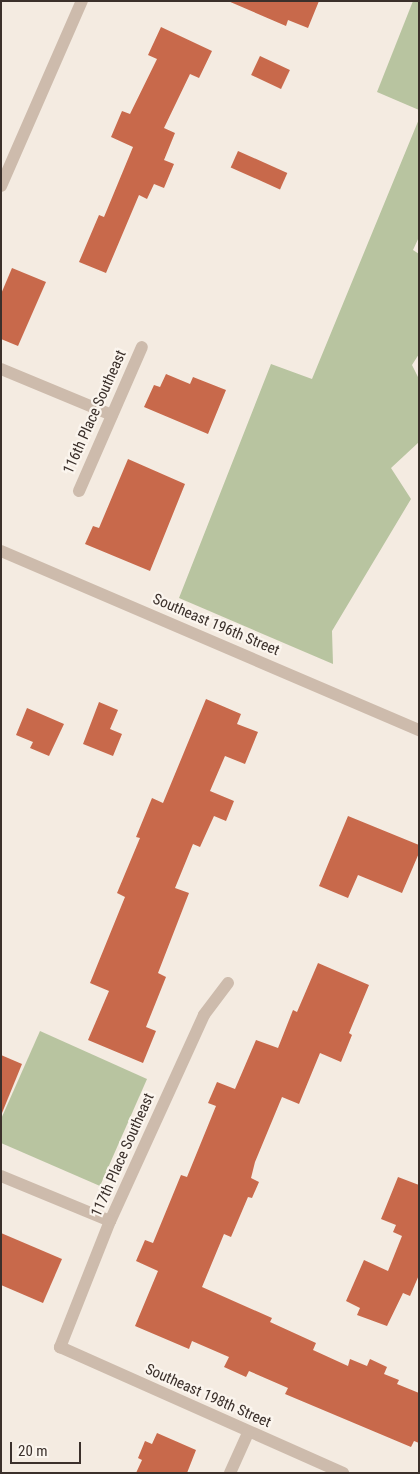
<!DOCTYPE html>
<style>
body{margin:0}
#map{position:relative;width:420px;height:1474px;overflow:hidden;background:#f4ebe1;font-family:"Roboto Condensed",sans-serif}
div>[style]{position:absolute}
.green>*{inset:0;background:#b8c4a0}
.building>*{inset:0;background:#c8694b;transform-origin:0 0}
.minor>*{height:12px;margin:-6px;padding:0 6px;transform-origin:6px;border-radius:6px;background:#cdbbac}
.tertiary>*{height:12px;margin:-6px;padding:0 6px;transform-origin:6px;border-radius:6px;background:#cdbbac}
span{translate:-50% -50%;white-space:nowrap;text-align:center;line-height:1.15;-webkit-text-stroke:4.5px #fbf5ee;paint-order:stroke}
.street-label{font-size:15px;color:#3b302b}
.frame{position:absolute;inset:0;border:2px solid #3b302b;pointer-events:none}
.scale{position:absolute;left:10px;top:1442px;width:71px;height:22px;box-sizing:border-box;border:2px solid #3b302b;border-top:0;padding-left:6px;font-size:15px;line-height:18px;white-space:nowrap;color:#3b302b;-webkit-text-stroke:4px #fbf5ee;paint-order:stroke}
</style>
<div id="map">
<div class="green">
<div style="clip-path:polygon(413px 1px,419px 1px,419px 110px,377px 92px)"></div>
<div style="clip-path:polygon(419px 119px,419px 237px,413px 250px,419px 254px,419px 354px,412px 365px,419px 379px,419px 442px,391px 468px,411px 499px,332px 631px,333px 664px,179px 598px,271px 364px,312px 379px)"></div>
<div style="clip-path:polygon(40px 1031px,147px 1079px,100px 1186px,1px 1143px,1px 1119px)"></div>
</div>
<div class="building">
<div style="clip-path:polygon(228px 1px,319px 1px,308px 28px,288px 20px,286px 26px)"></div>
<div style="clip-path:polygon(161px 27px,212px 51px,199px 78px,190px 74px,164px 128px,175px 133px,164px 160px,174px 164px,164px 188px,154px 184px,147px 199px,139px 195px,106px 273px,79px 262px,99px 215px,104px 217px,133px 147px,111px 137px,122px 111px,130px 114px,157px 59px,148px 55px)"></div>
<div style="left:260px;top:56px;width:33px;height:21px;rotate:25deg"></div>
<div style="left:238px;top:151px;width:54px;height:18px;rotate:24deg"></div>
<div style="clip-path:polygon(12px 268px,46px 282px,18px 346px,1px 339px,1px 294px)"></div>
<div style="clip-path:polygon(166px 374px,190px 384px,193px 377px,226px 390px,208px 434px,144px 407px,154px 385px,160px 387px)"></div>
<div style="clip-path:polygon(128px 459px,185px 484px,150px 571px,85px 544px,93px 526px,99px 528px)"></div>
<div style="clip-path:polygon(206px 699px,241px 714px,237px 724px,258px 732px,245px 764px,225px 756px,210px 791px,234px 801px,226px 821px,214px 816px,200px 847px,193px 844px,175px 888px,189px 893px,158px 973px,166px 977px,146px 1027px,156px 1031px,143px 1063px,88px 1040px,109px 991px,90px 983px,125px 897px,117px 893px,140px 838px,136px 837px,152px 798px,163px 803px)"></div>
<div style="clip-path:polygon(99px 702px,118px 710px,110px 729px,122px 734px,113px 756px,83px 744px)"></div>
<div style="clip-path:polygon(27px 708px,64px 724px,49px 756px,30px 748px,33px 742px,16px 735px)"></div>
<div style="clip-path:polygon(348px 816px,419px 845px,419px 853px,402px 893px,358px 875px,348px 898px,319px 886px)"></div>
<div style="clip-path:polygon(318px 963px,369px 985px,349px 1033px,352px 1035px,341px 1062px,320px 1053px,299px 1104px,282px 1097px,255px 1162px,251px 1178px,259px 1182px,252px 1198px,248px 1197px,231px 1237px,224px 1234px,202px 1287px,272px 1318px,270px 1322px,316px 1343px,313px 1350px,348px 1366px,350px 1359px,367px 1366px,370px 1359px,387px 1367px,384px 1374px,399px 1380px,397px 1384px,419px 1393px,419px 1443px,414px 1441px,411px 1447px,285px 1394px,288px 1388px,249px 1371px,246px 1377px,224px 1367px,229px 1357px,192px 1341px,189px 1349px,135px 1326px,158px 1271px,136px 1261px,145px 1240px,153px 1243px,181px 1175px,187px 1177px,216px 1106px,208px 1103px,217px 1082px,235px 1089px,256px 1040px,278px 1048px,293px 1010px,297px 1012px)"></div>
<div style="clip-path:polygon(1px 1055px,22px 1064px,2px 1113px,1px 1113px)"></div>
<div style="clip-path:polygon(398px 1177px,419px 1185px,419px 1275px,410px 1296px,403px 1293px,387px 1326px,357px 1315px,360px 1308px,346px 1301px,364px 1260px,388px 1271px,402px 1236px,393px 1232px,396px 1225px,381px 1219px)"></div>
<div style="clip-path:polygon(1px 1233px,62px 1259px,43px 1303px,1px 1285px)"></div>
<div style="clip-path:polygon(157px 1433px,196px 1450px,187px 1473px,136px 1473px,142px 1460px,138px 1458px,145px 1441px,152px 1444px)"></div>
</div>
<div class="minor">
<div style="left:1px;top:369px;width:120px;rotate:22.5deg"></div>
<div style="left:79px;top:491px;width:157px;rotate:-66.4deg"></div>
<div style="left:228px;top:983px;width:40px;rotate:127deg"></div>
<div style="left:204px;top:1015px;width:226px;rotate:114.5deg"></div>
<div style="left:110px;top:1221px;width:136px;rotate:111.6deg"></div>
<div style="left:60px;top:1347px;width:310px;rotate:24deg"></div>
<div style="left:1px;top:1176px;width:118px;rotate:22.4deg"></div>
<div style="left:230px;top:1473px;width:44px;rotate:-65.8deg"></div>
</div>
<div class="tertiary">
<div style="left:1px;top:186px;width:202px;rotate:-66.4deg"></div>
<div style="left:1px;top:551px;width:455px;rotate:23.2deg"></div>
</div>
<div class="street-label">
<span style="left:95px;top:412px;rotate:-66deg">116th Place Southeast</span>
<span style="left:216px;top:625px;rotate:23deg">Southeast 196th Street</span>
<span style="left:123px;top:1155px;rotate:-66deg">117th Place Southeast</span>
<span style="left:208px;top:1396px;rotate:24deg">Southeast 198th Street</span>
</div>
<div class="frame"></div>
<div class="scale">20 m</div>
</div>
